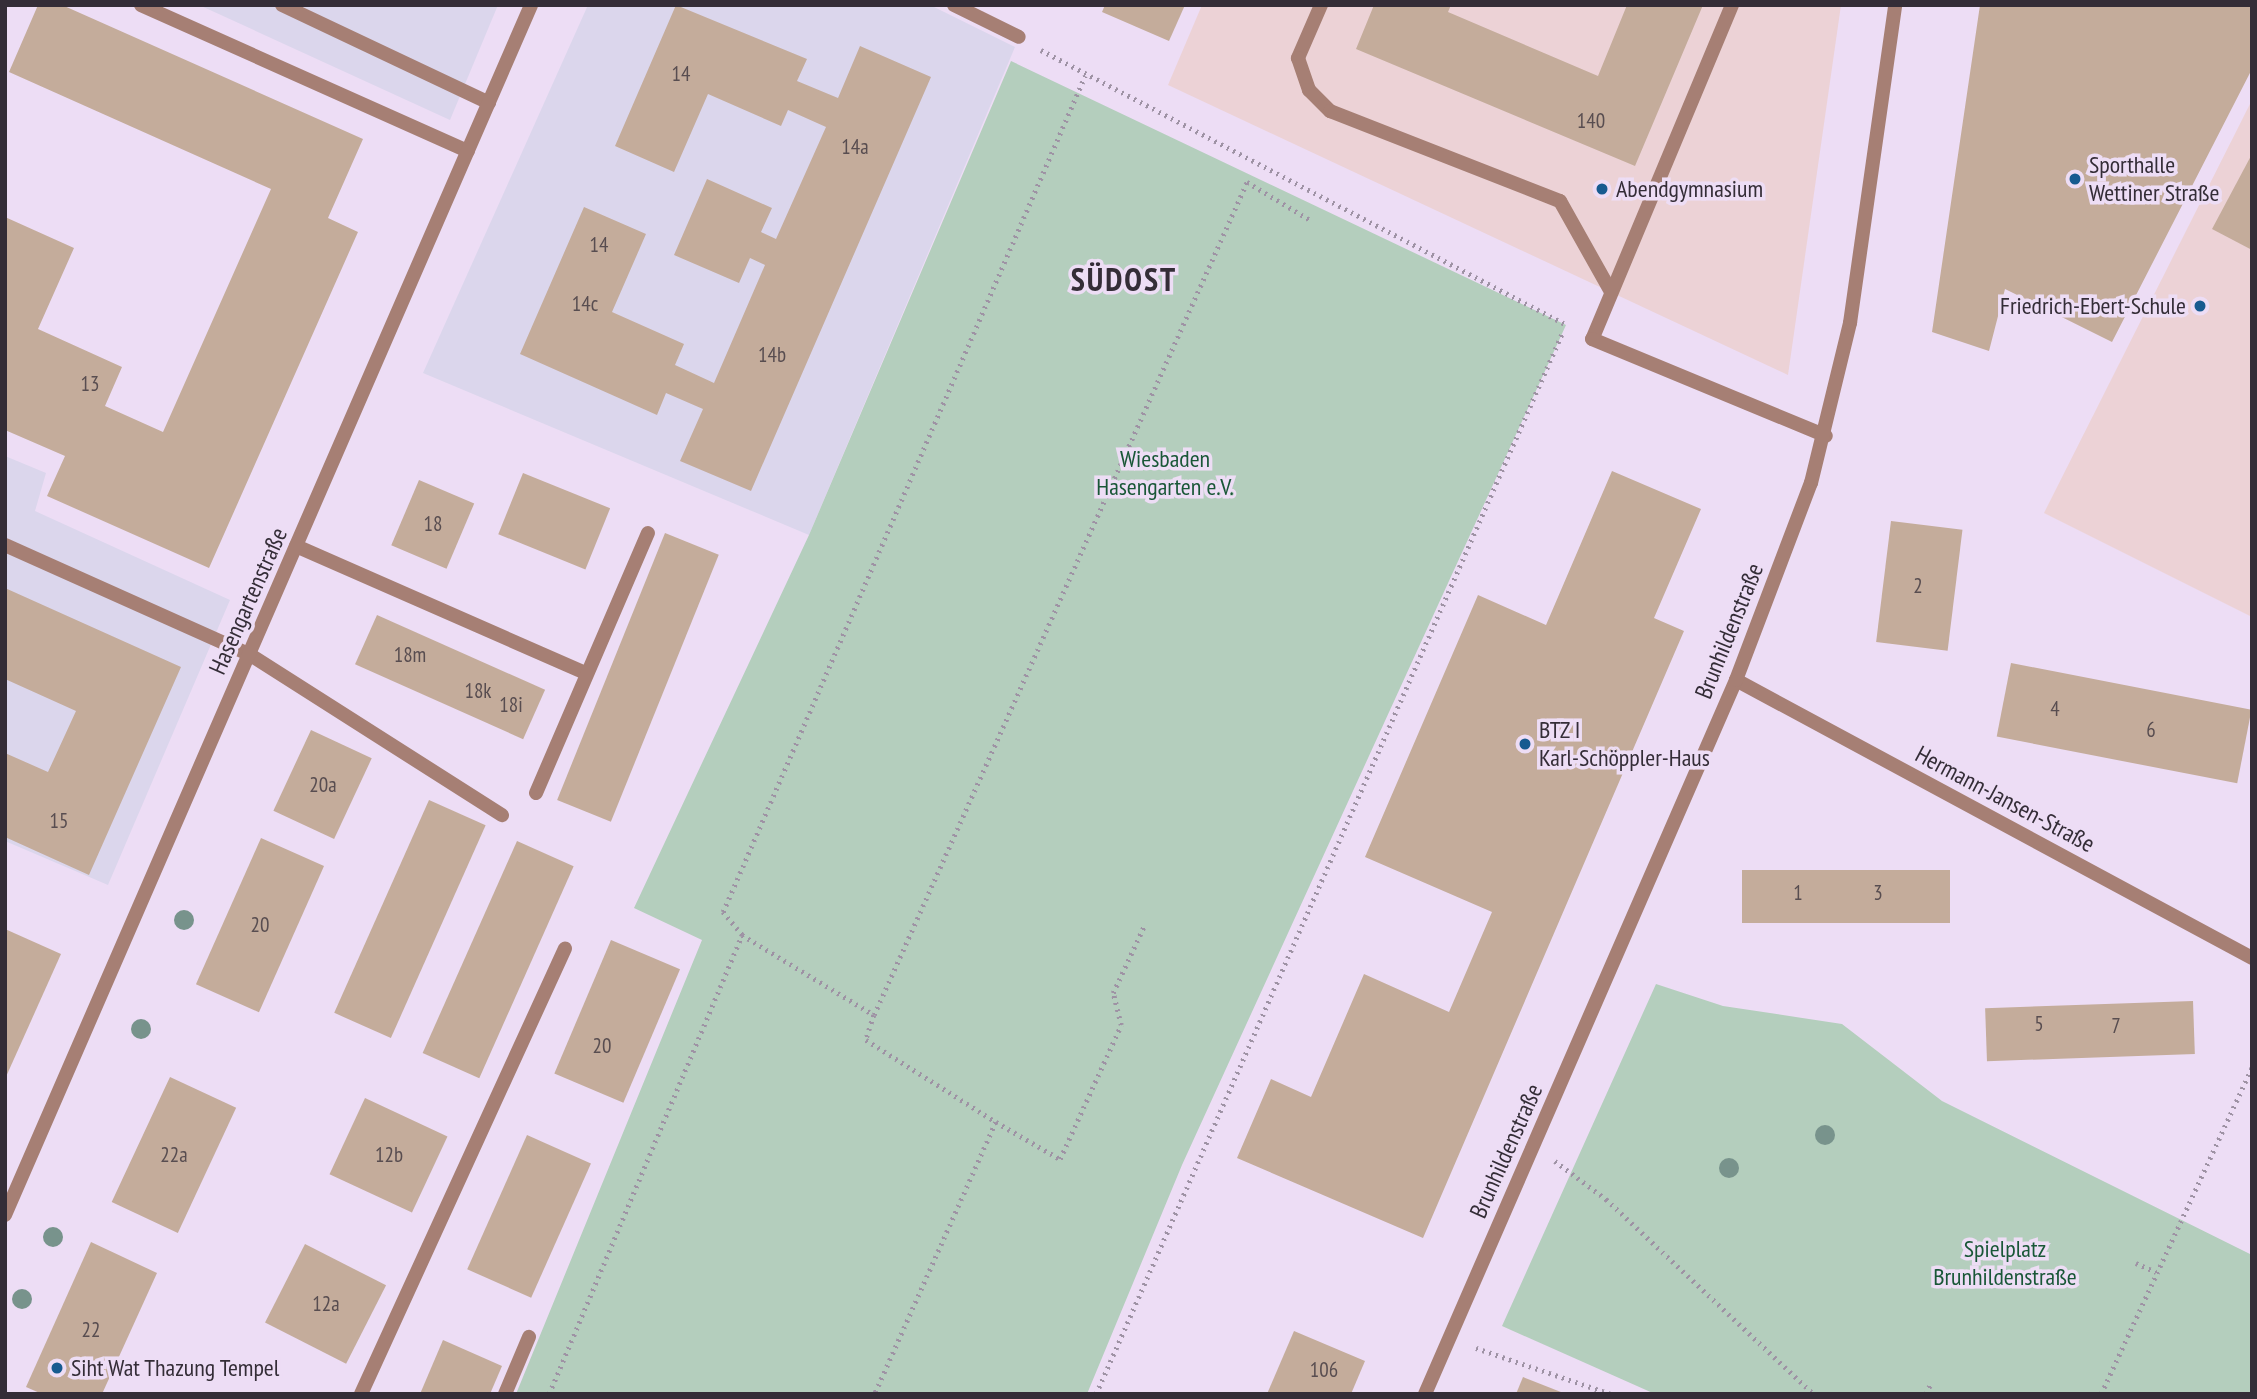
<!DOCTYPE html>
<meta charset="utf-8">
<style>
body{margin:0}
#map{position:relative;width:2257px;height:1399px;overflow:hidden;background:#edddf5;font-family:"PT Sans Narrow",sans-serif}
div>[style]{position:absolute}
.commercial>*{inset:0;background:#dbd6ec}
.education>*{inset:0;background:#ecd2d6}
.green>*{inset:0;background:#b4cebd}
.building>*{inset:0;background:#c4ac9b;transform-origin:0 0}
.path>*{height:4.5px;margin-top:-2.25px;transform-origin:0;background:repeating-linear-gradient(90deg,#9e92a4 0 2px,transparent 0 7px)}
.service>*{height:14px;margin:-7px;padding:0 7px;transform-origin:7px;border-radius:7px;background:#a67f74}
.minor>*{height:14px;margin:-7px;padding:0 7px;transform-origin:7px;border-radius:7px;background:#a67f74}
.trees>*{width:20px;height:20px;margin:-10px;border-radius:50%;background:#78938c}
.dots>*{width:19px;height:19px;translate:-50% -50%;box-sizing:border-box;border:4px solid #edddf5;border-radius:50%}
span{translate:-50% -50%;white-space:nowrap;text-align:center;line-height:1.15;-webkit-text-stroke:7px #edddf5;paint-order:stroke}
.number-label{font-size:21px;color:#584d50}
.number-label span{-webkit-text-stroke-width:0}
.poi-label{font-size:24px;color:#342d37}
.left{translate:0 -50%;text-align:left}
.right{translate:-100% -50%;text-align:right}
.park-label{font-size:24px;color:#195737}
.street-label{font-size:24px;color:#342d37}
.district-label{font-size:32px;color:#342d37;font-weight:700;letter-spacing:2px}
.frame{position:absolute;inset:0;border:7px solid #342d37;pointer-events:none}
</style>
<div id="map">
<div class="commercial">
<div style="clip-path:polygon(199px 5px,498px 5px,450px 120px)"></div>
<div style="clip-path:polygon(588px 5px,930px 5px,1015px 47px,809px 535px,423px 373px)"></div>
<div style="clip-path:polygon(5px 456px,46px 473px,35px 511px,230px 600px,108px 885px,5px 841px)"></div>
</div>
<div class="education">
<div style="clip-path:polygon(1202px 5px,1841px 5px,1788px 375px,1168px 85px)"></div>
<div style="clip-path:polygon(2252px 100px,2252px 617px,2044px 513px)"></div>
</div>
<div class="green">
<div style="clip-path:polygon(1011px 61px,1566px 325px,1182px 1165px,1087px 1394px,516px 1394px,702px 940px,634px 908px,809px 535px)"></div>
<div style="clip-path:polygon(1656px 984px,1723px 1006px,1842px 1024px,1942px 1101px,2252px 1255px,2252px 1394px,1655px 1394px,1502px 1326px)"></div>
</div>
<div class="building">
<div style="clip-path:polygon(38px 5px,62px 5px,363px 139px,328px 218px,358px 232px,209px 568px,47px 496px,65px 456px,5px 430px,5px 217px,74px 248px,38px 329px,122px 367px,105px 406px,163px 432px,271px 189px,9px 72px)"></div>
<div style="clip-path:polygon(676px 5px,807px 59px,797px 81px,838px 98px,860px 46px,931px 77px,751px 491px,680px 461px,703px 409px,666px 393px,657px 415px,520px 354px,584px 207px,646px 234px,612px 312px,684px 344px,675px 365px,714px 383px,765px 265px,750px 258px,739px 283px,674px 255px,707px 179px,772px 208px,761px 232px,776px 239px,826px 127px,788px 110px,781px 126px,708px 94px,674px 172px,615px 146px)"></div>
<div style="clip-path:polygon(1105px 5px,1185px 5px,1169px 41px,1102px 12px)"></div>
<div style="clip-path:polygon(1374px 5px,1451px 5px,1448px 12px,1598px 76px,1627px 5px,1703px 5px,1635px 166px,1356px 49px)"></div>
<div style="clip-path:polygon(1980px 5px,2252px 5px,2252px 69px,2112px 342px,2005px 289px,1989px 351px,1932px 332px)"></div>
<div style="clip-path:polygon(2252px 154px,2252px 250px,2212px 229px)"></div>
<div style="clip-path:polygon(1612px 471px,1701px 509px,1654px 618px,1684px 631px,1423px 1238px,1237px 1158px,1271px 1079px,1311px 1097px,1364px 974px,1449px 1012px,1492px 912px,1365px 857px,1478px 595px,1546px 625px)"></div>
<div style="left:523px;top:473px;width:94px;height:66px;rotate:22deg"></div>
<div style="left:419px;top:480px;width:60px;height:71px;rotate:23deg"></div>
<div style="left:1891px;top:521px;width:72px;height:122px;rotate:7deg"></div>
<div style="left:665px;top:533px;width:58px;height:288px;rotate:22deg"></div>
<div style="clip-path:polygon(5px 588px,181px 667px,89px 875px,5px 837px,5px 753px,48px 772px,76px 711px,5px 679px)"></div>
<div style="left:377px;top:615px;width:184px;height:54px;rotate:24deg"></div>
<div style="left:2011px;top:663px;width:245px;height:75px;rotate:11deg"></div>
<div style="left:311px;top:730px;width:67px;height:89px;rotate:25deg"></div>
<div style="left:429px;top:800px;width:62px;height:233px;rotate:24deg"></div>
<div style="left:261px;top:838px;width:69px;height:160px;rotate:24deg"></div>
<div style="left:517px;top:841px;width:62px;height:232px;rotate:24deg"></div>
<div style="left:1742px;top:870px;width:208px;height:53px"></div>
<div style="clip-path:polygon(5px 929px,61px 954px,5px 1079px)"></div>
<div style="left:611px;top:940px;width:75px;height:145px;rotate:23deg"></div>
<div style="left:2193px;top:1001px;width:53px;height:208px;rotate:88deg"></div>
<div style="left:170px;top:1077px;width:73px;height:138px;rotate:25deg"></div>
<div style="left:365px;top:1098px;width:91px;height:84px;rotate:25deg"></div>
<div style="left:527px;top:1135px;width:70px;height:147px;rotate:24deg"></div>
<div style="clip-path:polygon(91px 1242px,157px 1273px,102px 1394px,42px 1394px,26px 1387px)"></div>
<div style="left:305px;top:1244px;width:91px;height:88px;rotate:27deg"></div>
<div style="clip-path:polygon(1294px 1331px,1365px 1361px,1351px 1394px,1267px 1394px)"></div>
<div style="clip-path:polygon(443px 1340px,502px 1366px,490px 1394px,420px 1394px)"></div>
<div style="clip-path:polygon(1523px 1377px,1566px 1394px,1516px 1394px)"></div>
</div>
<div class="path">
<div style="left:1041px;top:50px;width:594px;rotate:27.6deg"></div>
<div style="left:742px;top:935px;width:154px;rotate:31.2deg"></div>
<div style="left:874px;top:1015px;width:913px;rotate:-65.88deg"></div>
<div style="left:1247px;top:182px;width:74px;rotate:31.1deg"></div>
<div style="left:874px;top:1015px;width:26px;rotate:108deg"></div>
<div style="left:866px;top:1040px;width:154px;rotate:32.2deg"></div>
<div style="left:996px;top:1122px;width:298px;rotate:114deg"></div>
<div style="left:996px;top:1122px;width:74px;rotate:30deg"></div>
<div style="left:1060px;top:1159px;width:147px;rotate:-65.5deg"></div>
<div style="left:1121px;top:1025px;width:33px;rotate:-104deg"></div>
<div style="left:1113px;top:993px;width:76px;rotate:-65.1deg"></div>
<div style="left:1555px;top:1161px;width:64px;rotate:36.7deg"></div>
<div style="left:1606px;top:1199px;width:285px;rotate:43.2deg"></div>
<div style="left:2136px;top:1263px;width:22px;rotate:24deg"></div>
<div style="left:1476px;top:1348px;width:143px;rotate:18.8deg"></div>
<div style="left:549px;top:1394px;width:498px;rotate:-67.2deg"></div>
<div style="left:742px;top:935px;width:30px;rotate:-130deg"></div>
<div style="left:723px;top:912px;width:911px;rotate:-66.59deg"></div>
<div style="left:1096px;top:1394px;width:1161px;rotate:-66.28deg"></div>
<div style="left:1926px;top:1394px;width:12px;rotate:-66deg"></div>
<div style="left:2101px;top:1394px;width:360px;rotate:-65.2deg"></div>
</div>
<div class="service">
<div style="left:141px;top:5px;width:358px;rotate:24.1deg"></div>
<div style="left:282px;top:5px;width:229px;rotate:25.3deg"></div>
<div style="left:954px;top:5px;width:72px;rotate:26.2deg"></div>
<div style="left:1321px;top:5px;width:58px;rotate:113.5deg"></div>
<div style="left:1298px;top:58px;width:34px;rotate:71deg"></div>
<div style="left:1309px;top:90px;width:30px;rotate:45deg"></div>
<div style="left:1330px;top:111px;width:247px;rotate:21.4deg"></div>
<div style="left:1560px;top:201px;width:104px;rotate:60.7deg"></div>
<div style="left:1732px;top:5px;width:362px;rotate:112.7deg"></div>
<div style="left:1592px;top:339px;width:253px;rotate:22.5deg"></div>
<div style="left:5px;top:545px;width:267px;rotate:24.1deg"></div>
<div style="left:249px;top:654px;width:300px;rotate:32.5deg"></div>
<div style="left:296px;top:546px;width:317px;rotate:23.7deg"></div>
<div style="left:536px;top:793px;width:283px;rotate:-66.7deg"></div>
<div style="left:361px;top:1394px;width:490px;rotate:-65.4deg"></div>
<div style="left:505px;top:1394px;width:62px;rotate:-67.2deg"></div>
</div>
<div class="minor">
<div style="left:1736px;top:680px;width:586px;rotate:28.31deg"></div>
<div style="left:5px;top:1215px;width:1319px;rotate:-66.5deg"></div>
<div style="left:1425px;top:1394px;width:779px;rotate:-66.46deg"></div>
<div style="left:1736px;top:680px;width:211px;rotate:-69.2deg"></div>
<div style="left:1811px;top:483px;width:165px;rotate:-76.3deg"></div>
<div style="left:1850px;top:323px;width:321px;rotate:-81.9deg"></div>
</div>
<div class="trees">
<div style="left:184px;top:920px"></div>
<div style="left:141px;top:1029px"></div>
<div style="left:1825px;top:1135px"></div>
<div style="left:1729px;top:1168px"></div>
<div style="left:53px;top:1237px"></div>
<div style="left:22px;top:1299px"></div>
</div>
<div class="dots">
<div style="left:2075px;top:179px;background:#175b90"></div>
<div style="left:1602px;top:189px;background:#175b90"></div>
<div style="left:2200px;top:306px;background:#175b90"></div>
<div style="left:1525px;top:744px;background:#175b90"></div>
<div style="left:57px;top:1368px;background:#175b90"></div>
</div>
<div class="number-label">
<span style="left:681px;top:74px">14</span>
<span style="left:1591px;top:121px">140</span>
<span style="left:855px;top:147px">14a</span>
<span style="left:599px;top:245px">14</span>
<span style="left:585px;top:304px">14c</span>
<span style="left:772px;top:355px">14b</span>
<span style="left:90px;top:384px">13</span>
<span style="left:433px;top:524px">18</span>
<span style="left:1918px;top:586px">2</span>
<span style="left:410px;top:655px">18m</span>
<span style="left:478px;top:691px">18k</span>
<span style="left:511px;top:705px">18i</span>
<span style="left:2055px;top:709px">4</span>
<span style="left:2151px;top:730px">6</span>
<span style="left:323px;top:785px">20a</span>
<span style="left:59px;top:821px">15</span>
<span style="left:1798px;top:893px">1</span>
<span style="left:1878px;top:893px">3</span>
<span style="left:260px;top:925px">20</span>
<span style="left:2039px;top:1024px">5</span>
<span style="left:2116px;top:1026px">7</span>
<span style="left:602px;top:1046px">20</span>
<span style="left:174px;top:1155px">22a</span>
<span style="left:389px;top:1155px">12b</span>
<span style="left:326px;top:1304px">12a</span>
<span style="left:91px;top:1330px">22</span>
<span style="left:1324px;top:1370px">106</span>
</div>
<div class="poi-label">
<span class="left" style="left:2089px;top:179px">Sporthalle<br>Wettiner Straße</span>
<span class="left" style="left:1616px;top:189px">Abendgymnasium</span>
<span class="right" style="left:2186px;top:306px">Friedrich-Ebert-Schule</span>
<span class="left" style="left:1539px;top:744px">BTZ I<br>Karl-Schöppler-Haus</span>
<span class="left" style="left:71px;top:1368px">Siht Wat Thazung Tempel</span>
</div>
<div class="park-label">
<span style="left:1165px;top:473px">Wiesbaden<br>Hasengarten e.V.</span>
<span style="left:2005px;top:1263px">Spielplatz<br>Brunhildenstraße</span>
</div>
<div class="street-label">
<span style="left:248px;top:601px;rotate:-66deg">Hasengartenstraße</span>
<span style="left:1729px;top:631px;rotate:-68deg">Brunhildenstraße</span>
<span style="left:2005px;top:799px;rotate:28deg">Hermann-Jansen-Straße</span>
<span style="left:1506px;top:1151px;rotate:-66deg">Brunhildenstraße</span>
</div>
<div class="district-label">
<span style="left:1124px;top:279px">SÜDOST</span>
</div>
<div class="frame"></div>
</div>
